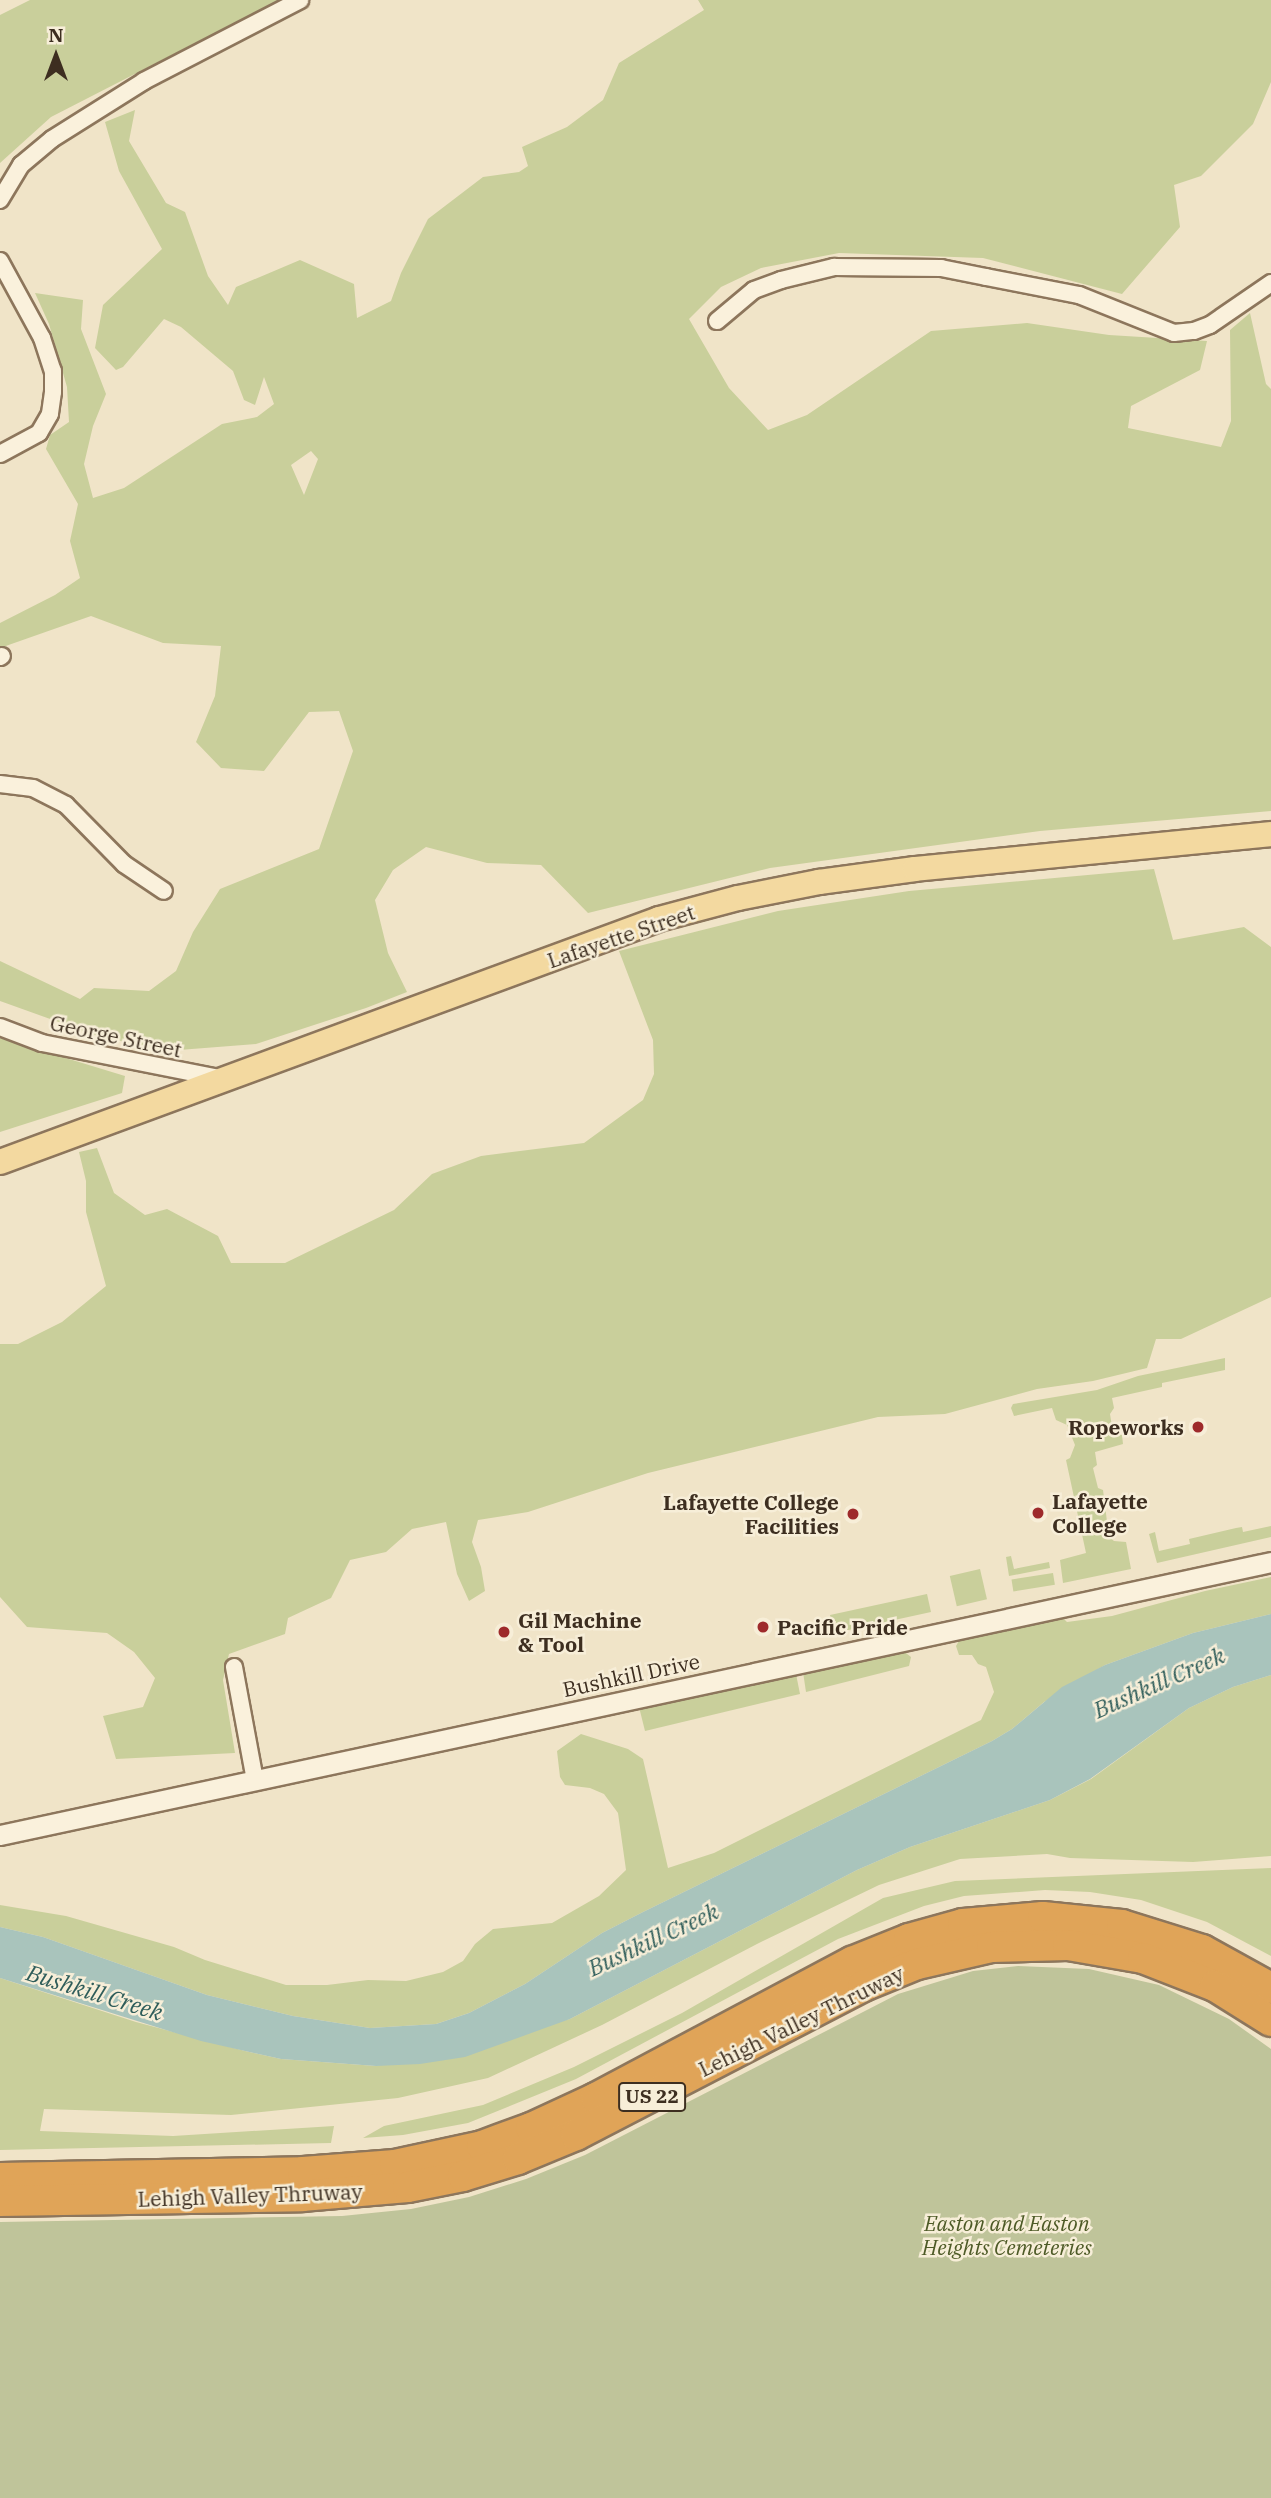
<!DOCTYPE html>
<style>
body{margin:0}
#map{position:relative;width:1271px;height:2498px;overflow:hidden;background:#f0e4c8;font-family:"IBM Plex Serif",serif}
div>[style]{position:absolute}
.green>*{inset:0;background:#c9cf9b;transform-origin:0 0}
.cemetery>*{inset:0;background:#bfc49a}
.water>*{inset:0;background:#a9c4bc}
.roads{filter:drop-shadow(2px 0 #8d765c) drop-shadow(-2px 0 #8d765c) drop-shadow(0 2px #8d765c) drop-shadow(0 -2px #8d765c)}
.minor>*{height:16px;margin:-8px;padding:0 8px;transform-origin:8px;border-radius:8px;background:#faf1dc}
.tertiary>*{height:19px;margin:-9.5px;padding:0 9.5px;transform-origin:9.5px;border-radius:9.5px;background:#faf1dc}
.primary>*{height:24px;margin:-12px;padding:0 12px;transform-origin:12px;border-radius:12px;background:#f3d9a0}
.motorway>*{height:30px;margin:-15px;padding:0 15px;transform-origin:15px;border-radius:15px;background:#e0a458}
.dots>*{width:19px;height:19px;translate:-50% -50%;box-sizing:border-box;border:4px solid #f7eed8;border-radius:50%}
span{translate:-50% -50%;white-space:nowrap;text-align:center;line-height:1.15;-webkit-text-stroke:5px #f7eed8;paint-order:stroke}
.shield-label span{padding:2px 5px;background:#f7eed8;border:2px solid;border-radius:5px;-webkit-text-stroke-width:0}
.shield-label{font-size:19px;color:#3d2e20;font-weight:700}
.street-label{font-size:21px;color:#3d2e20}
.poi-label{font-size:21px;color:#3d2e20;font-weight:700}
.right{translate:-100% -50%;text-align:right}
.left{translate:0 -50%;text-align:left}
.park-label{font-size:21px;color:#4d5a26;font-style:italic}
.water-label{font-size:23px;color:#2f5d5a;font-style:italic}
.north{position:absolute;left:21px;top:21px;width:70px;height:70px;-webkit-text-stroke:5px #f7eed8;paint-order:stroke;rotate:0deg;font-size:19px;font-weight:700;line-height:28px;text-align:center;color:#3d2e20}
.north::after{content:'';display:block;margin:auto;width:24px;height:32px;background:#3d2e20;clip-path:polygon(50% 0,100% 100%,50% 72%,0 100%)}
</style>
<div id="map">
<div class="green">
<div style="clip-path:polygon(30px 0,279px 0,51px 117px,0 163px,0 15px)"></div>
<div style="clip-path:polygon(evenodd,698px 0,1271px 0,1271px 82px,1253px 124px,1201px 176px,1174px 185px,1180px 227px,1122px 294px,983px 258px,839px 253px,761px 268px,721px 287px,689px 319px,729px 388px,768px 430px,807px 415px,931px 331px,1027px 323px,1109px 335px,1207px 341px,1200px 370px,1131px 406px,1128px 428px,1221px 447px,1231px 421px,1230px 330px,1250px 313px,1266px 384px,1271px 389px,1271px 811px,1040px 831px,770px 868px,588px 913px,541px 865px,487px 863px,426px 847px,393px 870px,375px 900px,388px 953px,407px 992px,366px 1008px,256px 1044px,179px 1050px,129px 1043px,92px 1034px,0 1001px,0 961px,80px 999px,94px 988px,149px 991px,176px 971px,193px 932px,220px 889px,319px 849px,353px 751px,339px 711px,309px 712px,264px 771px,221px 768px,196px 742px,215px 696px,221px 646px,163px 643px,91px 616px,0 648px,0 623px,55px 595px,80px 578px,70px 541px,78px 504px,46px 449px,50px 435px,69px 422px,67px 387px,49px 324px,35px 293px,83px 300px,81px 329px,106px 394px,93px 426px,84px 464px,93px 498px,124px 488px,222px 424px,257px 417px,274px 404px,264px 377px,255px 405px,244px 400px,233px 371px,181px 327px,164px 319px,123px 367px,116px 370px,95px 348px,103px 305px,162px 249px,119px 171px,105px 122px,135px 110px,129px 141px,166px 203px,185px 212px,208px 276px,228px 305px,236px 287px,300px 260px,354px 284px,357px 318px,391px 301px,401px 273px,428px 219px,483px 177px,519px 172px,528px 166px,522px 147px,567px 127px,603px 100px,619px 63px,704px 10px,698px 0,311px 451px,318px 459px,304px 495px,291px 465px,311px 451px)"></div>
<div style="clip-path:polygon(1154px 869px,1173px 940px,1244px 927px,1271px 947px,1271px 1297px,1181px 1339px,1156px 1339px,1147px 1368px,1093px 1381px,1037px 1389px,945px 1414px,878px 1417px,648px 1473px,528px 1512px,478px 1520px,472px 1542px,481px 1567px,485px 1591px,469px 1601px,457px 1574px,446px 1522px,412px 1529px,386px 1552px,350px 1560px,331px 1598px,288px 1618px,285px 1634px,229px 1654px,223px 1680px,235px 1753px,116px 1759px,103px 1716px,143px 1707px,155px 1678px,134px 1652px,107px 1633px,27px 1627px,0 1597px,0 1344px,18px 1344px,62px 1322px,106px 1286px,86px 1212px,86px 1181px,79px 1152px,97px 1148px,114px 1193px,145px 1215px,167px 1209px,218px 1236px,231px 1263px,285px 1263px,394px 1210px,432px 1174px,481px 1156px,584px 1143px,643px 1100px,654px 1074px,653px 1040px,619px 951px,778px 911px,909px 891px)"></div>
<div style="clip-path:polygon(0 1038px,125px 1076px,122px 1093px,0 1132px)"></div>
<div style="clip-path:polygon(1225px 1358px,1225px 1370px,1162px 1383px,1162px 1387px,1112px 1398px,1114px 1408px,1110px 1414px,1113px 1433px,1122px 1435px,1123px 1444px,1095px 1452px,1097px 1465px,1093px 1468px,1098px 1488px,1103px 1490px,1109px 1537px,1114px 1541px,1126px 1542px,1131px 1569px,1063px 1583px,1060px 1560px,1086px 1553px,1066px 1460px,1070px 1458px,1075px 1445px,1067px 1425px,1056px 1420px,1052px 1408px,1014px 1416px,1011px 1408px,1013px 1404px,1097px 1390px,1138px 1376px)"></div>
<div style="clip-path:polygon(1271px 1526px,1271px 1537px,1157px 1563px,1149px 1534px,1155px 1532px,1159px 1551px,1190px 1544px,1189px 1539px,1236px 1528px,1242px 1527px,1243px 1532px)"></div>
<div style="clip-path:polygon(1011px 1556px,1014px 1569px,1049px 1562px,1050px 1568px,1009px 1576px,1006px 1557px)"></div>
<div style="left:980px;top:1569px;width:31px;height:31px;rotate:77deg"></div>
<div style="left:1053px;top:1573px;width:12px;height:42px;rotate:81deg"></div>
<div style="clip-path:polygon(1271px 1577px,1271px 1614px,1193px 1633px,1105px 1665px,1044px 1702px,1012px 1729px,992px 1741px,643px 1912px,602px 1933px,525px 1984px,469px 2013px,436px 2024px,370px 2028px,293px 2016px,207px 1995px,43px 1937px,0 1927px,0 1905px,66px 1916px,174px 1947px,205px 1960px,286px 1985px,327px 1985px,368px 1980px,406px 1981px,443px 1972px,463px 1961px,475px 1944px,493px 1929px,552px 1923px,599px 1896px,626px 1870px,618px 1813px,604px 1794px,590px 1788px,565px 1785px,560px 1777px,557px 1751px,581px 1734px,628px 1749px,643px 1759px,668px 1868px,714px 1853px,981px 1720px,994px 1692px,986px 1667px,978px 1664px,972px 1655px,959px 1655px,956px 1646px,960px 1639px,1062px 1617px,1067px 1622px,1112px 1616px,1205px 1591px)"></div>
<div style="clip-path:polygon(927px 1594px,931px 1612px,835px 1633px,833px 1631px,830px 1615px)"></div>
<div style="clip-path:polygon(902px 1650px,911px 1657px,909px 1666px,806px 1692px,803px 1672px)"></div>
<div style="clip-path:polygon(796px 1674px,800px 1694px,645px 1731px,639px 1707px)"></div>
<div style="clip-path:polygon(1271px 1675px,1271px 1856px,1193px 1862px,1070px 1858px,1047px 1854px,960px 1859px,879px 1885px,757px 1944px,602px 2025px,488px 2078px,398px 2098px,231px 2115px,44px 2109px,40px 2131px,173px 2136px,334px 2126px,331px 2143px,0 2150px,0 1978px,136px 2022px,245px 2051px,281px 2059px,376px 2066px,570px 2019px,857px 1870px,910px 1847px,1050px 1800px,1091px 1779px,1189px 1708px,1233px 1687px)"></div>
<div style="clip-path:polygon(1271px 1868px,1271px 1956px,1207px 1922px,1141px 1900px,1090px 1892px,1045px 1890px,964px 1896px,924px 1906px,838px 1939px,576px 2079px,468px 2123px,403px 2135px,363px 2138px,384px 2126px,483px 2105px,574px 2067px,682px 2013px,883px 1898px,955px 1881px)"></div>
</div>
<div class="cemetery">
<div style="clip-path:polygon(1018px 1966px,1089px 1969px,1159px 1985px,1229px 2019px,1271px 2049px,1271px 2498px,0 2498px,0 2222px,342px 2216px,411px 2209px,469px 2197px,526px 2179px,585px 2155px,898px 1994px,973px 1971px)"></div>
</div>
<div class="water">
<div style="clip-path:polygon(1271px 1614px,1271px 1675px,1233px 1687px,1189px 1708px,1090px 1779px,1050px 1800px,910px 1847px,857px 1870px,570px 2019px,465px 2057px,420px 2064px,376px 2066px,281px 2059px,201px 2041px,0 1978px,0 1927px,43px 1937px,207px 1995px,293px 2016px,370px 2028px,436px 2024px,469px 2013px,525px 1984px,602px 1933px,643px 1912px,992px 1741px,1012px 1729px,1062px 1687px,1105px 1665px,1193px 1633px)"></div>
</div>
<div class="roads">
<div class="minor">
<div style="left:0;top:200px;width:41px;rotate:-59deg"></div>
<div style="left:21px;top:165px;width:40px;rotate:-40deg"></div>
<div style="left:52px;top:139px;width:109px;rotate:-32.2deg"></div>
<div style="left:144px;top:81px;width:176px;rotate:-27.4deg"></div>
<div style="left:0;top:261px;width:88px;rotate:61.4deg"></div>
<div style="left:42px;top:338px;width:35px;rotate:72deg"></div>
<div style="left:53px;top:371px;width:21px;rotate:90deg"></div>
<div style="left:53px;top:392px;width:22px;rotate:98deg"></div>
<div style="left:50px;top:414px;width:22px;rotate:120deg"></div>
<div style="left:39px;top:433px;width:44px;rotate:151.7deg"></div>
<div style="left:717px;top:321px;width:48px;rotate:-40deg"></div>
<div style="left:754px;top:290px;width:29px;rotate:-20deg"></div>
<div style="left:781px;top:280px;width:55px;rotate:-13.8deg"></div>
<div style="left:834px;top:267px;width:107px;rotate:0.5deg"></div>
<div style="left:941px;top:268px;width:46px;rotate:11.3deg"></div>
<div style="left:986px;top:277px;width:95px;rotate:11deg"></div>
<div style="left:1079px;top:295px;width:102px;rotate:21.8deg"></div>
<div style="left:1174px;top:333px;width:20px;rotate:-6deg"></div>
<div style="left:1194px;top:331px;width:17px;rotate:-21deg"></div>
<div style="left:1210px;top:325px;width:74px;rotate:-34.5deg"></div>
<div style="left:0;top:657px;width:2px;rotate:-27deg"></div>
<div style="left:0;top:784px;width:33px;rotate:7deg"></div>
<div style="left:33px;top:788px;width:37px;rotate:27deg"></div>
<div style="left:66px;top:805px;width:83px;rotate:45.5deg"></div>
<div style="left:124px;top:864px;width:48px;rotate:34deg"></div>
<div style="left:0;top:1027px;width:45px;rotate:20.9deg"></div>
<div style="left:42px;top:1043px;width:185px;rotate:11.2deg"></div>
<div style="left:234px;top:1667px;width:115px;rotate:79.5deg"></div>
</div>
<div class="tertiary">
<div style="left:0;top:1835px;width:1300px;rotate:-12.12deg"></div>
</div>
<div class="primary">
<div style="left:0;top:1162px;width:702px;rotate:-20.24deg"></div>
<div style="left:659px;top:919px;width:82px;rotate:-14.9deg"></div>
<div style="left:738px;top:898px;width:83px;rotate:-11.2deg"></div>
<div style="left:819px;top:882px;width:97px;rotate:-7.7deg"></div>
<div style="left:915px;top:869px;width:358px;rotate:-5.6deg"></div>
</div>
<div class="motorway">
<div style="left:0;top:2178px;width:303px;rotate:-1.1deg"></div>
<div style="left:303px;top:2172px;width:92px;rotate:-4.4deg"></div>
<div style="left:395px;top:2165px;width:89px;rotate:-12.3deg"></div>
<div style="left:482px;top:2146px;width:52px;rotate:-20.2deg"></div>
<div style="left:531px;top:2128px;width:72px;rotate:-24.8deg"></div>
<div style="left:596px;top:2098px;width:290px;rotate:-28deg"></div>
<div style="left:852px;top:1962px;width:61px;rotate:-22deg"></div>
<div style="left:909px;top:1939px;width:56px;rotate:-15.5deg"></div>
<div style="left:963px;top:1924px;width:80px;rotate:-5deg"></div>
<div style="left:1043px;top:1917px;width:79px;rotate:5.8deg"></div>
<div style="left:1122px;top:1925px;width:84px;rotate:17.4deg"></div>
<div style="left:1202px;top:1950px;width:79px;rotate:28.8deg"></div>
<div style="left:0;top:2201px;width:302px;rotate:-0.9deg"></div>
<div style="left:302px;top:2196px;width:106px;rotate:-4.9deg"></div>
<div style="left:408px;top:2187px;width:56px;rotate:-11.3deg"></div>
<div style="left:463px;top:2176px;width:58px;rotate:-17.2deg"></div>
<div style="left:518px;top:2159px;width:63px;rotate:-22.5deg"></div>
<div style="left:576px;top:2135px;width:323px;rotate:-27.4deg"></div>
<div style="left:863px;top:1986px;width:58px;rotate:-22.2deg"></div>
<div style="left:917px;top:1964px;width:77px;rotate:-12.8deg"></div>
<div style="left:992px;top:1947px;width:76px;rotate:-1.5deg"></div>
<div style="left:1068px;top:1945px;width:76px;rotate:9.8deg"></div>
<div style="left:1143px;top:1958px;width:77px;rotate:21.3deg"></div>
<div style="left:1215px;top:1986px;width:66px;rotate:32deg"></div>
</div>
</div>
<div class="dots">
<div style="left:1198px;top:1427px;background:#9e2a2b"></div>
<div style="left:1038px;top:1513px;background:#9e2a2b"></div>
<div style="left:853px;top:1514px;background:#9e2a2b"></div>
<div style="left:763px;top:1627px;background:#9e2a2b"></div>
<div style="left:504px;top:1632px;background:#9e2a2b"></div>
</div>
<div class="shield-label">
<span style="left:652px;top:2097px">US 22</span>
</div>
<div class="street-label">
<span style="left:621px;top:936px;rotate:-19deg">Lafayette Street</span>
<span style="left:116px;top:1036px;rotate:12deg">George Street</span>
<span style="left:631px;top:1675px;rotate:-12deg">Bushkill Drive</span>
<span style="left:801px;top:2021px;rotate:-26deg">Lehigh Valley Thruway</span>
<span style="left:250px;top:2195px;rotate:-2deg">Lehigh Valley Thruway</span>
</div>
<div class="poi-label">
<span class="right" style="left:1184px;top:1427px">Ropeworks</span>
<span class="left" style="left:1052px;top:1513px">Lafayette<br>College</span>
<span class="right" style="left:839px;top:1514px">Lafayette College<br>Facilities</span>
<span class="left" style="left:518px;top:1632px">Gil Machine<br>&amp; Tool</span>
<span class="left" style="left:777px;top:1627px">Pacific Pride</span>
</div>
<div class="park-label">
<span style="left:1007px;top:2235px">Easton and Easton<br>Heights Cemeteries</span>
</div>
<div class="water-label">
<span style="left:1159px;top:1682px;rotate:-24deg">Bushkill Creek</span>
<span style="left:653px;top:1939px;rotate:-25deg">Bushkill Creek</span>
<span style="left:95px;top:1992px;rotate:17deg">Bushkill Creek</span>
</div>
<div class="north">N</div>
</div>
